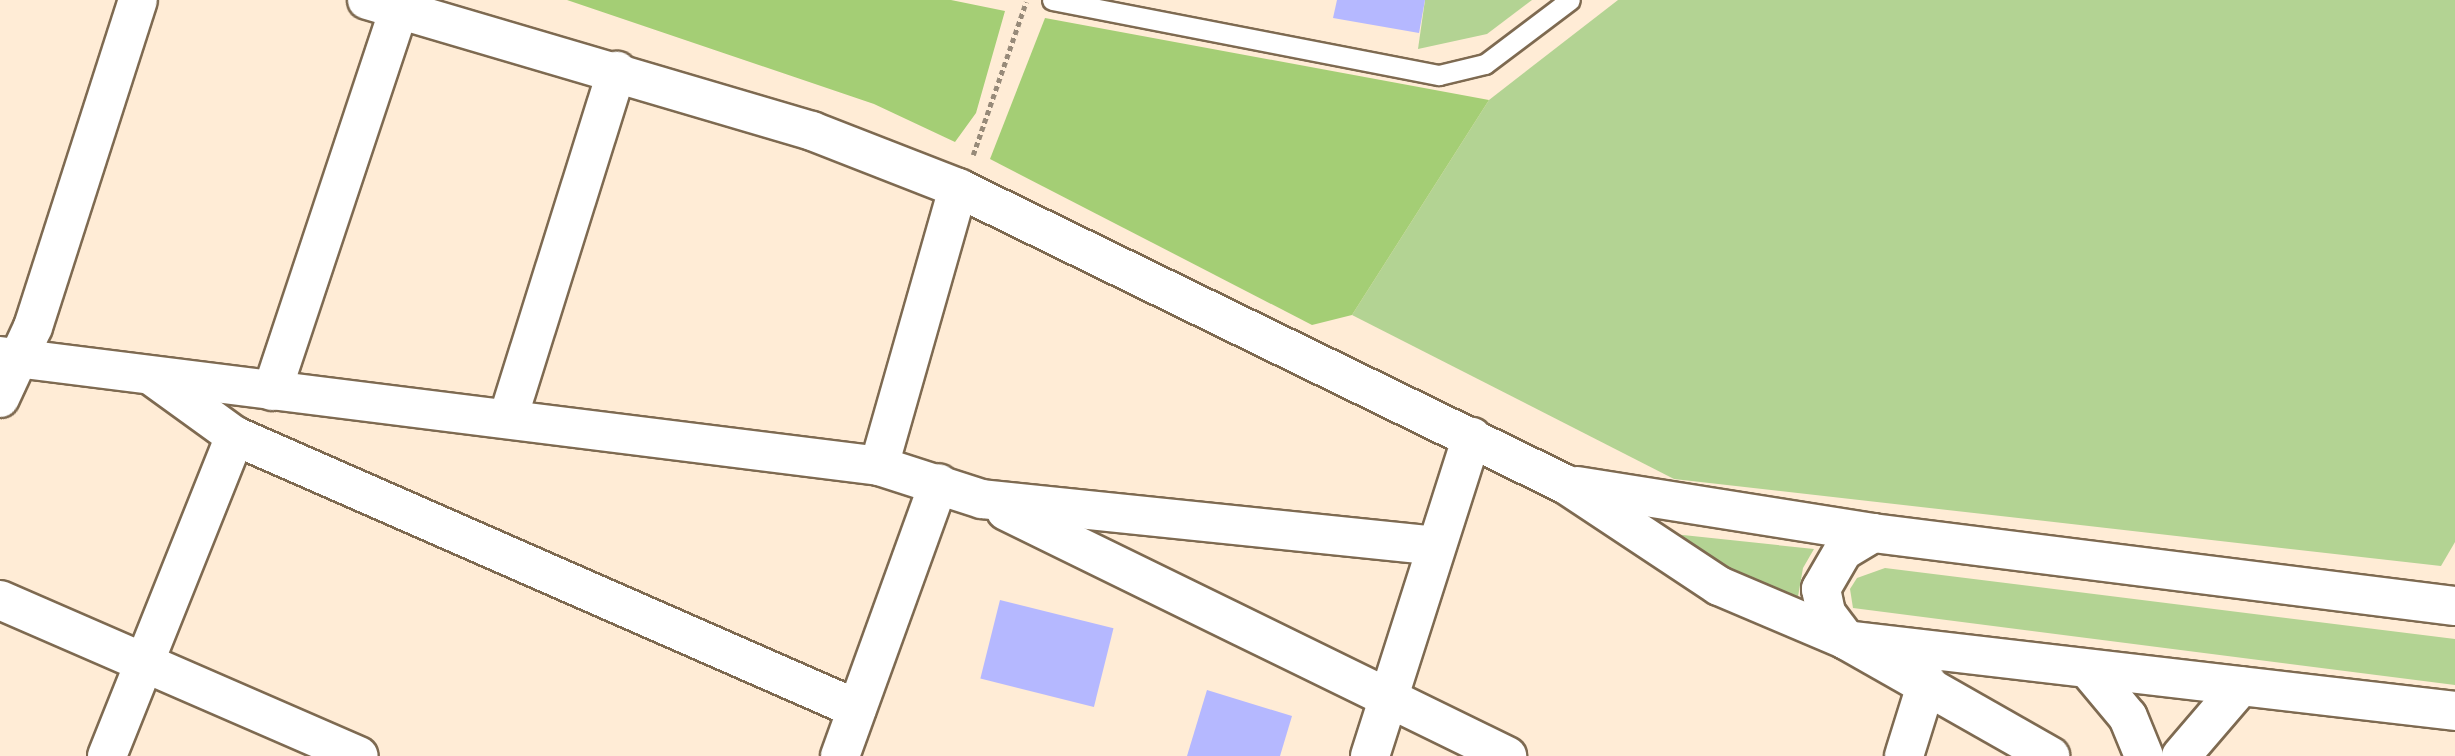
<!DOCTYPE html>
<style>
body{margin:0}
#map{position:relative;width:2455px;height:756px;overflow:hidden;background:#ffecd6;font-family:Jost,sans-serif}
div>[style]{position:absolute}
.green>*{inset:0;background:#b3d393}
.forest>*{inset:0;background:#a4ce75}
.building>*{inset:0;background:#b5b8ff;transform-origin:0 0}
.path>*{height:4.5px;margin-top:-2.25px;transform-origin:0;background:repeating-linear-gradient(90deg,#978a79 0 5px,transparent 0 8.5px)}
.roads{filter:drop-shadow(2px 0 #7e6a51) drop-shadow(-2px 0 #7e6a51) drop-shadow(0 2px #7e6a51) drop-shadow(0 -2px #7e6a51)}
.lane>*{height:19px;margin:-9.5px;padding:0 9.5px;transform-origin:9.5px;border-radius:9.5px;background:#fff}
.street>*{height:38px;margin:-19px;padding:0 19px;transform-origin:19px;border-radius:19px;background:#fff}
.secondary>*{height:38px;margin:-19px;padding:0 19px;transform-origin:19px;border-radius:19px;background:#fff}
span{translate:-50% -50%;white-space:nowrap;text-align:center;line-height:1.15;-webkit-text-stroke:5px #fff;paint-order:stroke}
</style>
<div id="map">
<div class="green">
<div style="clip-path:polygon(1425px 0,1532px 0,1487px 34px,1418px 49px)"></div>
<div style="clip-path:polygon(1618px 0,2455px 0,2455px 542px,2441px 566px,1674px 479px,1352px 315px,1489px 100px)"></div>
<div style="clip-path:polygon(1664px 533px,1814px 549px,1803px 568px,1796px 608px)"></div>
<div style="clip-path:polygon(1885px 568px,2455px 639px,2455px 685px,1853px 608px,1850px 589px,1857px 578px)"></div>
</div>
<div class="forest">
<div style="clip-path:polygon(567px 0,951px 0,1005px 11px,976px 113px,955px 142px,874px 104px)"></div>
<div style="clip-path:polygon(1045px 18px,1489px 100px,1352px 315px,1312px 325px,990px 159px)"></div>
</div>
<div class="building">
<div style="clip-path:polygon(1337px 0,1425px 0,1419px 33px,1333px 18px)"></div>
<div style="left:1000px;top:600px;width:117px;height:81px;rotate:14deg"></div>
<div style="clip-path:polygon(1207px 690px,1292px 716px,1280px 756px,1187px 756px)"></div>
</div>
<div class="path">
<div style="left:973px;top:155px;width:162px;rotate:-70.9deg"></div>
</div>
<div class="roads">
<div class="lane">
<div style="left:1052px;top:0;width:394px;rotate:11deg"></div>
<div style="left:1439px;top:75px;width:47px;rotate:-13.4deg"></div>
<div style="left:1485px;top:64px;width:106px;rotate:-37deg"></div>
</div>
<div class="street">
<div style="left:0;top:356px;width:886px;rotate:7.13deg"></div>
<div style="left:879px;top:466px;width:108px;rotate:17.8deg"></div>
<div style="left:982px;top:499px;width:455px;rotate:5.9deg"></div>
<div style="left:152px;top:376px;width:102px;rotate:35.9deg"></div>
<div style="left:235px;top:436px;width:679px;rotate:23.7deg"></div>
<div style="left:272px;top:391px;width:403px;rotate:-71.6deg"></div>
<div style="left:0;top:398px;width:78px;rotate:-65.1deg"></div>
<div style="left:33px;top:327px;width:343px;rotate:-72.2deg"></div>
<div style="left:508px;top:418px;width:364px;rotate:-72.6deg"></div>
<div style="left:879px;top:466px;width:289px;rotate:-74.1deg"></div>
<div style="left:1006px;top:511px;width:558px;rotate:26.06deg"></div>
<div style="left:0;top:600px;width:391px;rotate:23.5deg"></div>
<div style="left:107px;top:756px;width:345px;rotate:-68.2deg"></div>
<div style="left:840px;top:756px;width:290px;rotate:-70.1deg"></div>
<div style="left:1370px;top:756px;width:335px;rotate:-72.3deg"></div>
<div style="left:1904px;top:756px;width:77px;rotate:-72.7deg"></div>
</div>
<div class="secondary">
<div style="left:367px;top:0;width:464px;rotate:16.4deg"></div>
<div style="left:812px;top:131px;width:157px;rotate:21.3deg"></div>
<div style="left:958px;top:188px;width:675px;rotate:26deg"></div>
<div style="left:1565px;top:484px;width:185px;rotate:33.5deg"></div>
<div style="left:1719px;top:586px;width:138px;rotate:23deg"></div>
<div style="left:1846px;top:640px;width:235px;rotate:29.6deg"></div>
<div style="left:1577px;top:486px;width:300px;rotate:9deg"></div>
<div style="left:1873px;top:533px;width:587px;rotate:7.15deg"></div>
<div style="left:1873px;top:533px;width:35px;rotate:149deg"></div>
<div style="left:1843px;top:551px;width:44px;rotate:120.1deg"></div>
<div style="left:1821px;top:589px;width:25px;rotate:78deg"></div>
<div style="left:1826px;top:613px;width:34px;rotate:53deg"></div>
<div style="left:1846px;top:640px;width:613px;rotate:6.65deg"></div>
<div style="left:2088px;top:669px;width:62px;rotate:50.2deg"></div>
<div style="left:2128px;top:717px;width:42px;rotate:67.7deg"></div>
<div style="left:2181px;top:756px;width:92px;rotate:-49.4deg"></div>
</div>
</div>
</div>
